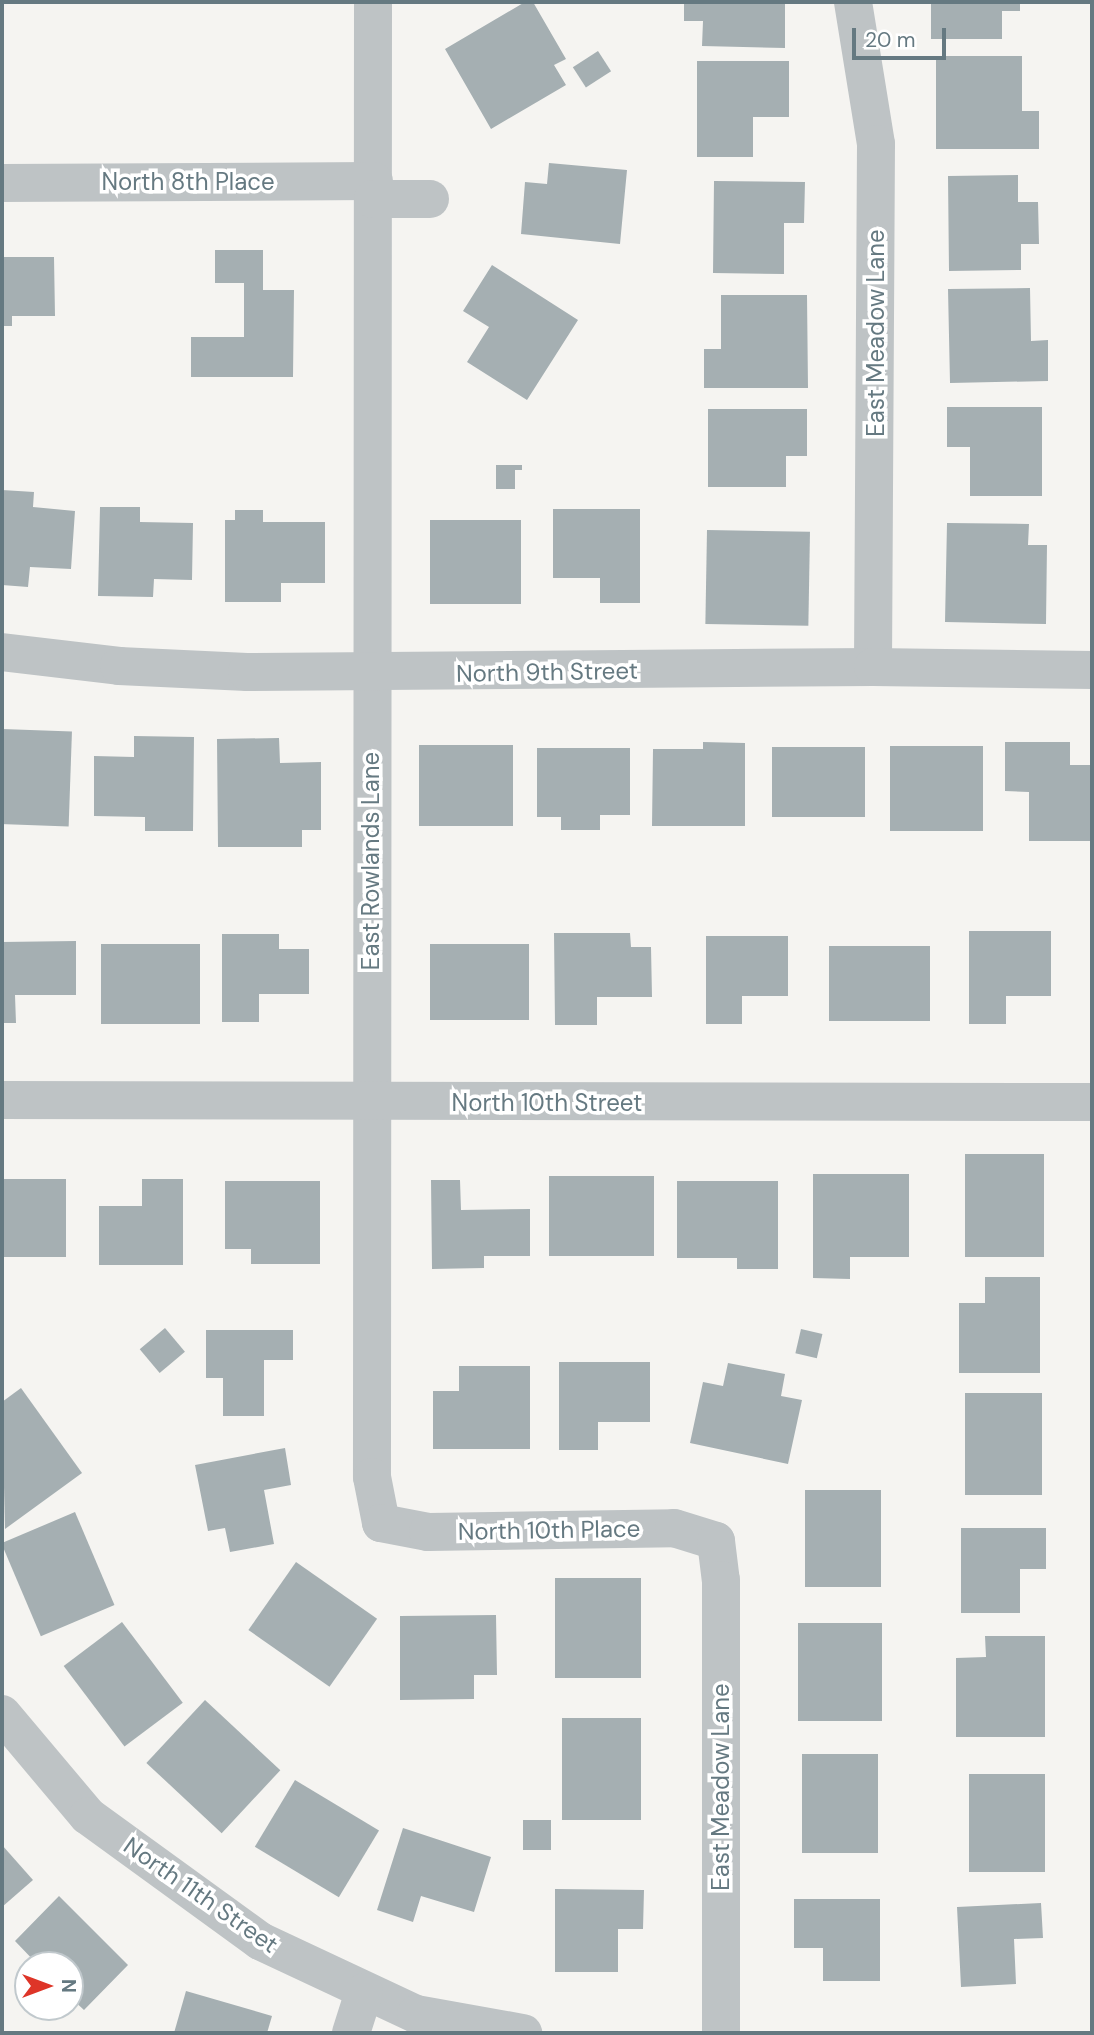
<!DOCTYPE html>
<style>
body{margin:0}
#map{position:relative;width:1094px;height:2035px;overflow:hidden;background:#f5f4f1;font-family:"DM Sans",sans-serif}
div>[style]{position:absolute}
.building>*{inset:0;background:#a5afb2;transform-origin:0 0}
.minor>*{height:38px;margin:-19px;padding:0 19px;transform-origin:19px;border-radius:19px;background:#bec3c5}
span{translate:-50% -50%;white-space:nowrap;text-align:center;line-height:1.15;-webkit-text-stroke:7px #fff;paint-order:stroke}
.street-label{font-size:24px;color:#657981}
.frame{position:absolute;inset:0;border:4px solid #657981;pointer-events:none}
.north{position:absolute;left:14px;top:1951px;width:70px;height:70px;box-sizing:border-box;background:#fff;border:2px solid #c1c9cd;border-radius:50%;rotate:90deg;font-size:19px;font-weight:700;line-height:28px;text-align:center;color:#657981}
.north::after{content:'';display:block;margin:auto;width:24px;height:32px;background:#de3528;clip-path:polygon(50% 0,100% 100%,50% 72%,0 100%)}
.scale{position:absolute;left:852px;top:28px;width:94px;height:32px;box-sizing:border-box;border:4px solid #657981;border-top:0;padding-left:9px;font-size:21px;line-height:24px;white-space:nowrap;color:#657981;-webkit-text-stroke:5px #fff;paint-order:stroke}
</style>
<div id="map">
<div class="building">
<div style="clip-path:polygon(525px 2px,533px 2px,566px 59px,554px 65px,566px 85px,491px 129px,445px 49px)"></div>
<div style="clip-path:polygon(684px 2px,781px 2px,785px 4px,785px 48px,702px 46px,703px 21px,684px 21px)"></div>
<div style="clip-path:polygon(931px 2px,1020px 2px,1020px 11px,1002px 11px,1002px 39px,931px 39px)"></div>
<div style="left:598px;top:51px;width:24px;height:30px;rotate:57deg"></div>
<div style="clip-path:polygon(936px 56px,1022px 56px,1022px 111px,1039px 111px,1039px 149px,936px 149px)"></div>
<div style="clip-path:polygon(697px 61px,789px 61px,789px 117px,753px 117px,753px 157px,697px 157px)"></div>
<div style="clip-path:polygon(549px 163px,627px 170px,620px 244px,521px 234px,525px 182px,547px 184px)"></div>
<div style="clip-path:polygon(1018px 175px,1018px 202px,1038px 202px,1039px 244px,1021px 244px,1021px 270px,949px 271px,948px 176px)"></div>
<div style="clip-path:polygon(714px 181px,805px 182px,804px 223px,784px 223px,784px 274px,713px 273px)"></div>
<div style="clip-path:polygon(215px 250px,263px 250px,263px 290px,294px 290px,293px 377px,191px 377px,191px 337px,244px 337px,244px 283px,215px 283px)"></div>
<div style="clip-path:polygon(2px 257px,54px 257px,55px 316px,12px 316px,12px 326px,2px 326px)"></div>
<div style="clip-path:polygon(492px 265px,578px 320px,527px 400px,467px 362px,489px 327px,463px 311px)"></div>
<div style="clip-path:polygon(1030px 288px,1031px 341px,1048px 340px,1048px 381px,950px 383px,948px 289px)"></div>
<div style="clip-path:polygon(721px 295px,807px 295px,808px 388px,704px 388px,704px 349px,721px 349px)"></div>
<div style="clip-path:polygon(947px 407px,1042px 407px,1042px 496px,970px 496px,970px 447px,947px 447px)"></div>
<div style="clip-path:polygon(708px 409px,807px 409px,807px 456px,786px 456px,786px 487px,708px 487px)"></div>
<div style="clip-path:polygon(496px 465px,522px 465px,522px 470px,515px 470px,515px 489px,496px 489px)"></div>
<div style="clip-path:polygon(2px 490px,34px 492px,33px 507px,75px 511px,71px 569px,30px 567px,28px 587px,2px 585px)"></div>
<div style="clip-path:polygon(100px 507px,140px 507px,140px 522px,193px 523px,192px 580px,154px 579px,153px 597px,98px 596px)"></div>
<div style="clip-path:polygon(553px 509px,640px 509px,640px 603px,600px 603px,600px 578px,553px 578px)"></div>
<div style="clip-path:polygon(235px 510px,263px 510px,263px 522px,325px 522px,325px 583px,281px 583px,281px 602px,225px 602px,225px 520px,235px 520px)"></div>
<div style="left:430px;top:520px;width:91px;height:84px"></div>
<div style="clip-path:polygon(947px 523px,1029px 524px,1028px 545px,1047px 545px,1046px 624px,945px 622px)"></div>
<div style="left:707px;top:530px;width:103px;height:94px;rotate:1deg"></div>
<div style="left:2px;top:729px;width:70px;height:95px;rotate:2deg"></div>
<div style="clip-path:polygon(134px 736px,194px 737px,193px 831px,145px 831px,145px 817px,94px 816px,94px 756px,134px 757px)"></div>
<div style="clip-path:polygon(279px 738px,280px 763px,321px 762px,321px 830px,302px 830px,302px 847px,218px 847px,217px 739px)"></div>
<div style="clip-path:polygon(703px 742px,745px 743px,745px 826px,652px 826px,653px 749px,703px 749px)"></div>
<div style="clip-path:polygon(1005px 742px,1070px 742px,1070px 765px,1092px 765px,1092px 841px,1029px 841px,1029px 792px,1005px 791px)"></div>
<div style="left:419px;top:745px;width:94px;height:81px"></div>
<div style="left:890px;top:746px;width:93px;height:85px"></div>
<div style="left:772px;top:747px;width:93px;height:70px"></div>
<div style="clip-path:polygon(537px 748px,630px 748px,630px 815px,600px 815px,600px 830px,561px 830px,561px 817px,537px 817px)"></div>
<div style="clip-path:polygon(969px 931px,1051px 931px,1051px 996px,1006px 996px,1006px 1024px,969px 1024px)"></div>
<div style="clip-path:polygon(554px 933px,630px 933px,631px 947px,651px 947px,652px 997px,597px 997px,597px 1025px,555px 1025px)"></div>
<div style="clip-path:polygon(222px 934px,279px 934px,279px 949px,309px 949px,309px 994px,259px 994px,259px 1022px,222px 1022px)"></div>
<div style="clip-path:polygon(706px 936px,788px 936px,788px 996px,742px 996px,742px 1024px,706px 1024px)"></div>
<div style="clip-path:polygon(76px 941px,76px 995px,15px 995px,16px 1023px,2px 1023px,2px 942px)"></div>
<div style="left:101px;top:944px;width:99px;height:80px"></div>
<div style="left:430px;top:944px;width:99px;height:76px"></div>
<div style="left:829px;top:946px;width:101px;height:75px"></div>
<div style="left:965px;top:1154px;width:79px;height:103px"></div>
<div style="clip-path:polygon(813px 1174px,909px 1174px,909px 1257px,850px 1257px,850px 1279px,813px 1278px)"></div>
<div style="left:549px;top:1176px;width:105px;height:80px"></div>
<div style="left:2px;top:1179px;width:64px;height:78px"></div>
<div style="clip-path:polygon(142px 1179px,183px 1179px,183px 1265px,99px 1265px,99px 1206px,142px 1206px)"></div>
<div style="clip-path:polygon(431px 1180px,460px 1180px,461px 1210px,530px 1209px,530px 1256px,484px 1256px,484px 1268px,432px 1269px)"></div>
<div style="clip-path:polygon(225px 1181px,320px 1181px,320px 1264px,251px 1264px,251px 1249px,225px 1249px)"></div>
<div style="clip-path:polygon(677px 1181px,778px 1181px,778px 1269px,737px 1269px,737px 1258px,677px 1258px)"></div>
<div style="clip-path:polygon(985px 1277px,1040px 1277px,1040px 1373px,959px 1373px,959px 1303px,985px 1303px)"></div>
<div style="left:165px;top:1328px;width:31px;height:33px;rotate:50deg"></div>
<div style="left:801px;top:1329px;width:22px;height:25px;rotate:13deg"></div>
<div style="clip-path:polygon(206px 1330px,293px 1330px,293px 1360px,264px 1360px,264px 1416px,223px 1416px,223px 1378px,206px 1378px)"></div>
<div style="clip-path:polygon(559px 1362px,650px 1362px,650px 1422px,598px 1422px,598px 1450px,559px 1450px)"></div>
<div style="clip-path:polygon(728px 1363px,785px 1374px,781px 1396px,802px 1400px,788px 1464px,690px 1443px,703px 1382px,723px 1386px)"></div>
<div style="clip-path:polygon(459px 1366px,530px 1366px,530px 1449px,433px 1449px,433px 1391px,459px 1391px)"></div>
<div style="clip-path:polygon(21px 1388px,82px 1473px,5px 1529px,2px 1402px)"></div>
<div style="left:965px;top:1393px;width:77px;height:102px"></div>
<div style="clip-path:polygon(285px 1448px,291px 1485px,264px 1490px,274px 1544px,230px 1552px,225px 1528px,208px 1531px,195px 1465px)"></div>
<div style="left:881px;top:1490px;width:97px;height:76px;rotate:90deg"></div>
<div style="left:75px;top:1512px;width:101px;height:80px;rotate:67deg"></div>
<div style="clip-path:polygon(961px 1528px,1046px 1528px,1046px 1569px,1020px 1569px,1020px 1613px,961px 1613px)"></div>
<div style="left:296px;top:1562px;width:99px;height:83px;rotate:35deg"></div>
<div style="left:555px;top:1578px;width:86px;height:100px"></div>
<div style="clip-path:polygon(496px 1615px,497px 1675px,474px 1675px,474px 1699px,400px 1700px,400px 1616px)"></div>
<div style="left:122px;top:1622px;width:101px;height:73px;rotate:53deg"></div>
<div style="left:798px;top:1623px;width:84px;height:98px"></div>
<div style="clip-path:polygon(985px 1636px,1045px 1636px,1045px 1737px,956px 1737px,956px 1658px,986px 1657px)"></div>
<div style="left:205px;top:1700px;width:103px;height:86px;rotate:43deg"></div>
<div style="left:562px;top:1718px;width:79px;height:102px"></div>
<div style="left:802px;top:1754px;width:76px;height:99px"></div>
<div style="left:969px;top:1774px;width:76px;height:98px"></div>
<div style="left:295px;top:1780px;width:98px;height:78px;rotate:31deg"></div>
<div style="left:523px;top:1820px;width:28px;height:30px"></div>
<div style="clip-path:polygon(403px 1828px,491px 1857px,474px 1912px,421px 1896px,413px 1922px,377px 1910px)"></div>
<div style="clip-path:polygon(2px 1845px,33px 1880px,2px 1907px)"></div>
<div style="clip-path:polygon(555px 1889px,644px 1890px,643px 1929px,618px 1929px,618px 1972px,555px 1972px)"></div>
<div style="clip-path:polygon(59px 1896px,128px 1965px,84px 2010px,70px 1997px,70px 1965px,38px 1965px,15px 1941px)"></div>
<div style="clip-path:polygon(794px 1899px,880px 1899px,880px 1981px,823px 1981px,823px 1948px,794px 1948px)"></div>
<div style="clip-path:polygon(1041px 1903px,1043px 1938px,1014px 1939px,1016px 1984px,961px 1987px,957px 1907px)"></div>
<div style="clip-path:polygon(186px 1991px,272px 2016px,267px 2033px,174px 2033px)"></div>
</div>
<div class="minor">
<div style="left:373px;top:2px;width:1475px;rotate:90.04deg"></div>
<div style="left:372px;top:1477px;width:47px;rotate:78.9deg"></div>
<div style="left:381px;top:1523px;width:48px;rotate:10.8deg"></div>
<div style="left:428px;top:1532px;width:246px;rotate:-0.9deg"></div>
<div style="left:674px;top:1528px;width:44px;rotate:17.2deg"></div>
<div style="left:716px;top:1541px;width:39px;rotate:83deg"></div>
<div style="left:721px;top:1580px;width:453px;rotate:90deg"></div>
<div style="left:853px;top:2px;width:144px;rotate:80.8deg"></div>
<div style="left:876px;top:144px;width:523px;rotate:90.33deg"></div>
<div style="left:2px;top:183px;width:372px;rotate:-0.3deg"></div>
<div style="left:373px;top:199px;width:57px"></div>
<div style="left:2px;top:652px;width:118px;rotate:6.8deg"></div>
<div style="left:119px;top:666px;width:128px;rotate:2.7deg"></div>
<div style="left:247px;top:672px;width:626px;rotate:-0.46deg"></div>
<div style="left:873px;top:667px;width:219px;rotate:0.8deg"></div>
<div style="left:2px;top:1100px;width:1090px;rotate:0.11deg"></div>
<div style="left:2px;top:1714px;width:133px;rotate:49.9deg"></div>
<div style="left:88px;top:1816px;width:213px;rotate:36deg"></div>
<div style="left:260px;top:1941px;width:172px;rotate:25.1deg"></div>
<div style="left:416px;top:2014px;width:109px;rotate:10.1deg"></div>
<div style="left:351px;top:2033px;width:43px;rotate:-72.4deg"></div>
</div>
<div class="street-label">
<span style="left:188px;top:182px">North 8th Place</span>
<span style="left:876px;top:333px;rotate:-90deg">East Meadow Lane</span>
<span style="left:547px;top:672px;rotate:-1deg">North 9th Street</span>
<span style="left:371px;top:861px;rotate:-90deg">East Rowlands Lane</span>
<span style="left:547px;top:1103px">North 10th Street</span>
<span style="left:549px;top:1530px;rotate:-1deg">North 10th Place</span>
<span style="left:721px;top:1787px;rotate:-90deg">East Meadow Lane</span>
<span style="left:201px;top:1895px;rotate:35deg">North 11th Street</span>
</div>
<div class="frame"></div>
<div class="north">N</div>
<div class="scale">20 m</div>
</div>
